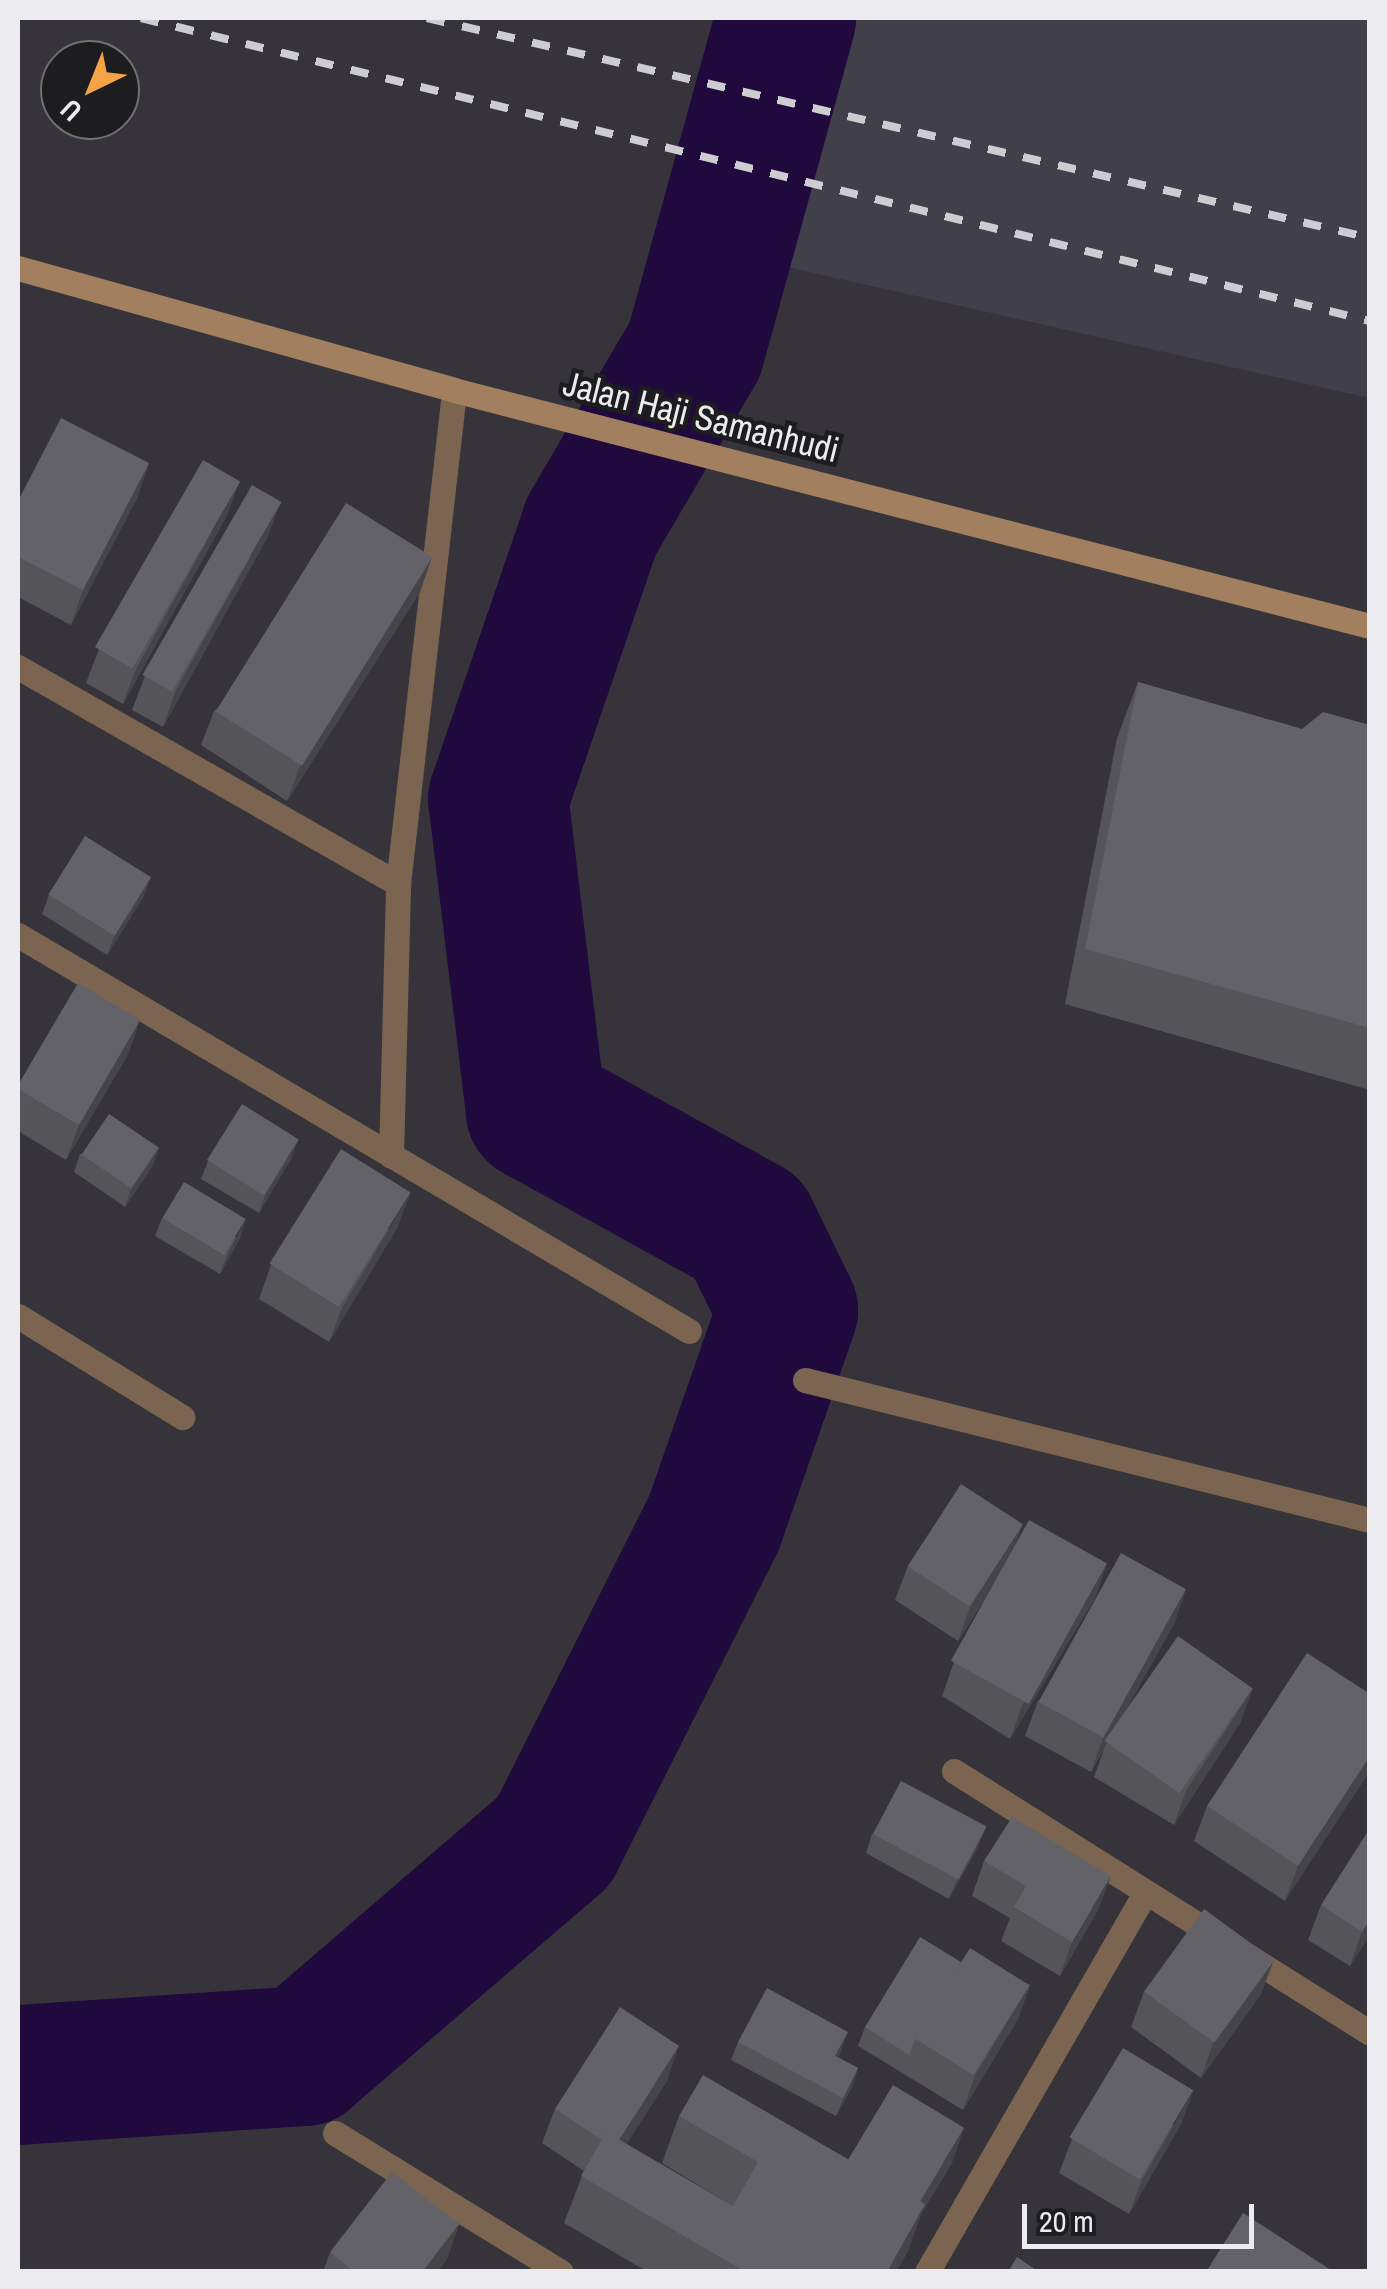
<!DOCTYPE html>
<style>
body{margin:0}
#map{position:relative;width:1387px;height:2289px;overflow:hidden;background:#36343a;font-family:"Archivo Narrow",sans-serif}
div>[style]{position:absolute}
.built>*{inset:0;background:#413f49}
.river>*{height:140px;margin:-70px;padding:0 70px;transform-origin:70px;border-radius:70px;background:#1f093d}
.minor>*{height:25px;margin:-12.5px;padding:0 12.5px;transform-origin:12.5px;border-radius:12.5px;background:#7b6551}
.secondary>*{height:25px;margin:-12.5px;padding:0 12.5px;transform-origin:12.5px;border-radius:12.5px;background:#a2805f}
.rail>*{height:8px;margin-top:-4px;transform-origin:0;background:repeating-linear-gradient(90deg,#cdccd0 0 18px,transparent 0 36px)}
.wall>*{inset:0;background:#555459}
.shaded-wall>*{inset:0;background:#454549}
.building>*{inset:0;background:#636268;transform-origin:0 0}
span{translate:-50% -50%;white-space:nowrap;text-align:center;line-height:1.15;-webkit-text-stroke:9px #1d1c1f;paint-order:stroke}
.street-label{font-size:35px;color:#ecebef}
.frame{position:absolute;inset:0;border:20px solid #ecebef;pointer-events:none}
.north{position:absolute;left:40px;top:40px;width:100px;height:100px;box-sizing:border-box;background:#1d1c1f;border:2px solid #706f72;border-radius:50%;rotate:223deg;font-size:28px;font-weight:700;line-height:40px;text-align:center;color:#ecebef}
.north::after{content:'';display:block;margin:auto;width:35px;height:45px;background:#f6a247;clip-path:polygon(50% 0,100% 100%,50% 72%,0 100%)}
.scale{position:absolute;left:1022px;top:2204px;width:232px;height:45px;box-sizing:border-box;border:5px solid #ecebef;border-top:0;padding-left:12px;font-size:30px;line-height:35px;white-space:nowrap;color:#ecebef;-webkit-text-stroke:8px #1d1c1f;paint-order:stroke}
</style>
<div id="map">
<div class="built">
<div style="clip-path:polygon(819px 18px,1369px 18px,1369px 398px,752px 259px)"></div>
</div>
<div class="river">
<div style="left:18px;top:2075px;width:287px;rotate:-3.8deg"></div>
<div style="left:304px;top:2056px;width:330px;rotate:-40.7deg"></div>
<div style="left:554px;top:1841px;width:356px;rotate:-63.3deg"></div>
<div style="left:714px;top:1523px;width:225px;rotate:-70.8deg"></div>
<div style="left:788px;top:1310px;width:91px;rotate:-116deg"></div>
<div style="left:748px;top:1228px;width:242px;rotate:-151.1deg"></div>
<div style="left:536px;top:1111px;width:314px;rotate:-96.9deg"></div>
<div style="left:498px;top:799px;width:287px;rotate:-71.1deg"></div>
<div style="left:591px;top:527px;width:206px;rotate:-59.7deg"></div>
<div style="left:695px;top:349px;width:343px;rotate:-74.6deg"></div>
</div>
<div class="minor">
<div style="left:18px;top:667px;width:438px;rotate:29.7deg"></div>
<div style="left:18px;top:935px;width:779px;rotate:30.55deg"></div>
<div style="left:391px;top:1156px;width:272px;rotate:-88.5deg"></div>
<div style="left:398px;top:884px;width:497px;rotate:-83.5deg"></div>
<div style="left:18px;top:1316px;width:193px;rotate:31.6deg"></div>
<div style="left:805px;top:1380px;width:582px;rotate:13.92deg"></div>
<div style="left:954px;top:1771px;width:492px;rotate:32.2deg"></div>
<div style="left:335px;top:2133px;width:265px;rotate:31.6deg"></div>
<div style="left:927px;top:2272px;width:437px;rotate:-60.1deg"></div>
</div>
<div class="secondary">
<div style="left:18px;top:268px;width:453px;rotate:15.6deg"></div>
<div style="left:454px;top:390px;width:946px;rotate:14.45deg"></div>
</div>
<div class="rail">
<div style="left:141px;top:18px;width:1266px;rotate:13.85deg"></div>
<div style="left:427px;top:18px;width:968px;rotate:13.13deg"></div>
</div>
<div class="wall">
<div style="clip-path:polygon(149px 463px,137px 498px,71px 625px,18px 597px,18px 501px)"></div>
<div style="clip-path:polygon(227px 515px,123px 704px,86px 683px,99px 649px)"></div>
<div style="clip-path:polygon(268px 536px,163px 727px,132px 710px,145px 676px)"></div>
<div style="clip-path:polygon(432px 557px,420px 592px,287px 801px,201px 745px,214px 711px)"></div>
<div style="clip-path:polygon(1138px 682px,1302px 729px,1370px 725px,1370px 1090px,1065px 1004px,1117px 738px)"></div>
<div style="clip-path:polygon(49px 895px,144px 896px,107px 955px,42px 914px)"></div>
<div style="clip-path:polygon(140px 1020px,128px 1054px,66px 1160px,18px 1131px,18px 1085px)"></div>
<div style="clip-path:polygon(159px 1148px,152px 1167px,125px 1207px,74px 1172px,80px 1154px)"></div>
<div style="clip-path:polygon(292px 1157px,259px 1213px,201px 1179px,208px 1161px)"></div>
<div style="clip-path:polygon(162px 1218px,240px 1238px,220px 1274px,155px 1236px)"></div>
<div style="clip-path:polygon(398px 1226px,329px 1342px,259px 1299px,271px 1265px)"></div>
<div style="clip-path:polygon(1015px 1547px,1107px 1563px,1095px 1598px,1010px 1739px,942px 1696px,954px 1662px,999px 1577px,958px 1641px,895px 1600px,908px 1566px)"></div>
<div style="clip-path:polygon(1186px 1589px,1174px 1624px,1114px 1731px,1253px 1688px,1240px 1723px,1174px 1825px,1094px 1777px,1104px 1749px,1091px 1772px,1025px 1736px,1038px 1701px)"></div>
<div style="clip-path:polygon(1370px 1694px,1285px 1901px,1194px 1841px,1207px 1806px)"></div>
<div style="clip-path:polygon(872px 1834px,979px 1845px,949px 1899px,866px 1853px)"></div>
<div style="clip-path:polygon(984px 1861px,1098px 1910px,1060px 1976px,1001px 1941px,1010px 1918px,972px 1896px)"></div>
<div style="clip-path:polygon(1321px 1905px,1370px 1935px,1350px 1966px,1308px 1940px)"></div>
<div style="clip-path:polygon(962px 1962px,1030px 1985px,1018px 2019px,963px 2110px,858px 2046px,865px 2027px)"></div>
<div style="clip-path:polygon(1144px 1992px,1261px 1994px,1201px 2078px,1131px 2027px)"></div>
<div style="clip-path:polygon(738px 2042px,841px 2051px,838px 2057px,858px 2068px,852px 2087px,836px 2116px,731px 2060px)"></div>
<div style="clip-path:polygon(667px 2081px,626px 2144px,733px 2206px,662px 2163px,679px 2116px,849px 2160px,952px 2163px,921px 2214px,908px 2251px,896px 2272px,648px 2272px,564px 2223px,584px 2171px,542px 2143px,555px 2109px)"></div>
<div style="clip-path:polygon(1181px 2124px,1129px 2214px,1059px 2173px,1072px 2139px)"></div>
<div style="clip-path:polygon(459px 2224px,447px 2259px,437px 2272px,323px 2272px,330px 2252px)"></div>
</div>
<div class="shaded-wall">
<div style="clip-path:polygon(149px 463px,137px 498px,71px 625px,83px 590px)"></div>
<div style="clip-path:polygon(240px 481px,227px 515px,123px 704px,136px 669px)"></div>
<div style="clip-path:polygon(281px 502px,268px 536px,163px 727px,175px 692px)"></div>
<div style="clip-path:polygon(432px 557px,420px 592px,287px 801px,300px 766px)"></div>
<div style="clip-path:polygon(151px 878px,144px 896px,107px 955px,114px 936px)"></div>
<div style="clip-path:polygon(140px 1020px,128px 1054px,66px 1160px,79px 1125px)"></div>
<div style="clip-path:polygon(299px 1139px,292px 1157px,259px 1213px,265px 1195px)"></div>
<div style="clip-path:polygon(159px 1148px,152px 1167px,125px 1207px,131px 1189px)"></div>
<div style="clip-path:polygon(411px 1192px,398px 1226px,329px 1342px,342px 1308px)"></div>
<div style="clip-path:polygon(246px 1219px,240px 1238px,220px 1274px,227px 1255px)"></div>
<div style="clip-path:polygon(1023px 1524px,1010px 1559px,958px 1641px,970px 1607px)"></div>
<div style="clip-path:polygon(1107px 1563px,1095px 1598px,1010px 1739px,1023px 1704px)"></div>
<div style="clip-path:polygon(1186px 1589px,1174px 1624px,1091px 1772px,1103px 1738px)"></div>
<div style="clip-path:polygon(1253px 1688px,1240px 1723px,1174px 1825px,1186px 1791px)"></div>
<div style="clip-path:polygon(1370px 1756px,1370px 1771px,1285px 1901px,1298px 1866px)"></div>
<div style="clip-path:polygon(986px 1827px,979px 1845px,949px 1899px,956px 1881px)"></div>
<div style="clip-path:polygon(1111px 1876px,1098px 1910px,1060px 1976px,1072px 1942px)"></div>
<div style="clip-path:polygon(1370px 1920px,1370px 1935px,1350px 1966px,1362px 1932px)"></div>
<div style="clip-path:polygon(1274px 1960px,1261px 1994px,1201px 2078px,1213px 2043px)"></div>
<div style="clip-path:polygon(1030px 1985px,1018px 2019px,963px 2110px,975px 2075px)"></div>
<div style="clip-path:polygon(848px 2032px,841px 2051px,829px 2074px,835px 2056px)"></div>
<div style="clip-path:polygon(679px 2046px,667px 2081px,602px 2183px,614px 2148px)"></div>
<div style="clip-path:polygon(858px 2068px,852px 2087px,836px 2116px,843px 2098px)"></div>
<div style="clip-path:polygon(1194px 2090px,1181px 2124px,1129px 2214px,1142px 2180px)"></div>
<div style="clip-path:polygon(964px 2128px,952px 2163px,921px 2214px,908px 2251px,896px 2272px,887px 2272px,918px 2206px)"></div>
<div style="clip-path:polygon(459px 2224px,447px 2259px,437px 2272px,422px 2272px)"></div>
</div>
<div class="building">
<div style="clip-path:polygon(61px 418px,149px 463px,83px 590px,18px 557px,18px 501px)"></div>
<div style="left:203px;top:460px;width:43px;height:216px;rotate:30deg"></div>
<div style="left:252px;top:485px;width:34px;height:219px;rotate:30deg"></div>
<div style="left:346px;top:503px;width:102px;height:246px;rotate:32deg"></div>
<div style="clip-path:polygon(1138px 682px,1302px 729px,1323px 712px,1370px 725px,1370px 1028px,1085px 949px)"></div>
<div style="left:85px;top:836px;width:78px;height:69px;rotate:32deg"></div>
<div style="clip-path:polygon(78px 983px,140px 1020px,79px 1125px,18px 1089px,18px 1085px)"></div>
<div style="left:242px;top:1104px;width:67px;height:66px;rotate:32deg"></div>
<div style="left:109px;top:1114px;width:60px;height:49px;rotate:34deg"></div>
<div style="left:341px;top:1149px;width:82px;height:135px;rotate:32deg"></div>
<div style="left:184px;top:1182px;width:72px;height:42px;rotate:31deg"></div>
<div style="left:961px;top:1484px;width:74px;height:98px;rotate:33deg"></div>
<div style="left:1029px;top:1520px;width:89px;height:161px;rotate:29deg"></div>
<div style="left:1121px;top:1553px;width:74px;height:170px;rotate:29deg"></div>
<div style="left:1178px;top:1636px;width:91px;height:128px;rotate:35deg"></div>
<div style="clip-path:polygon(1307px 1653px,1370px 1694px,1370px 1756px,1298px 1866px,1207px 1806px)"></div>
<div style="left:901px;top:1781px;width:97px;height:60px;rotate:28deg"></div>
<div style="clip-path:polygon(1012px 1817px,1111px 1876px,1072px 1942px,1014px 1907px,1026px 1886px,984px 1861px)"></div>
<div style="clip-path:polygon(1370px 1828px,1370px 1920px,1362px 1932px,1321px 1905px)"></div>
<div style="left:1204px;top:1909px;width:87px;height:102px;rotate:36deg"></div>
<div style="clip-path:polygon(920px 1937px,961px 1962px,915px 2039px,909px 2055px,865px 2027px)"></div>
<div style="left:970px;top:1948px;width:70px;height:106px;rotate:32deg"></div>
<div style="clip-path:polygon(767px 1988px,848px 2032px,835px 2056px,858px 2068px,843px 2098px,738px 2042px)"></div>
<div style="clip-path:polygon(620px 2007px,679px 2046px,619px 2140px,606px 2132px,602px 2140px,555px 2109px)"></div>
<div style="left:1123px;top:2048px;width:82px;height:104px;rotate:31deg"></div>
<div style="clip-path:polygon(703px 2075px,925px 2204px,887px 2272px,746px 2272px,581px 2176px,606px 2132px,733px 2206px,758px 2162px,679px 2116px)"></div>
<div style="left:893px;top:2085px;width:83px;height:87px;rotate:31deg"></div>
<div style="clip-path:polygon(392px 2172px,459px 2224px,422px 2272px,355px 2272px,330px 2252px)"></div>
<div style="clip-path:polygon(1243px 2213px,1334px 2272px,1206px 2272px)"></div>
<div style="clip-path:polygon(1017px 2257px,1039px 2272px,1008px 2272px)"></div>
</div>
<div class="street-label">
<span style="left:701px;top:417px;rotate:14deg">Jalan Haji Samanhudi</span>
</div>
<div class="frame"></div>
<div class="north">U</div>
<div class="scale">20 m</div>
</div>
